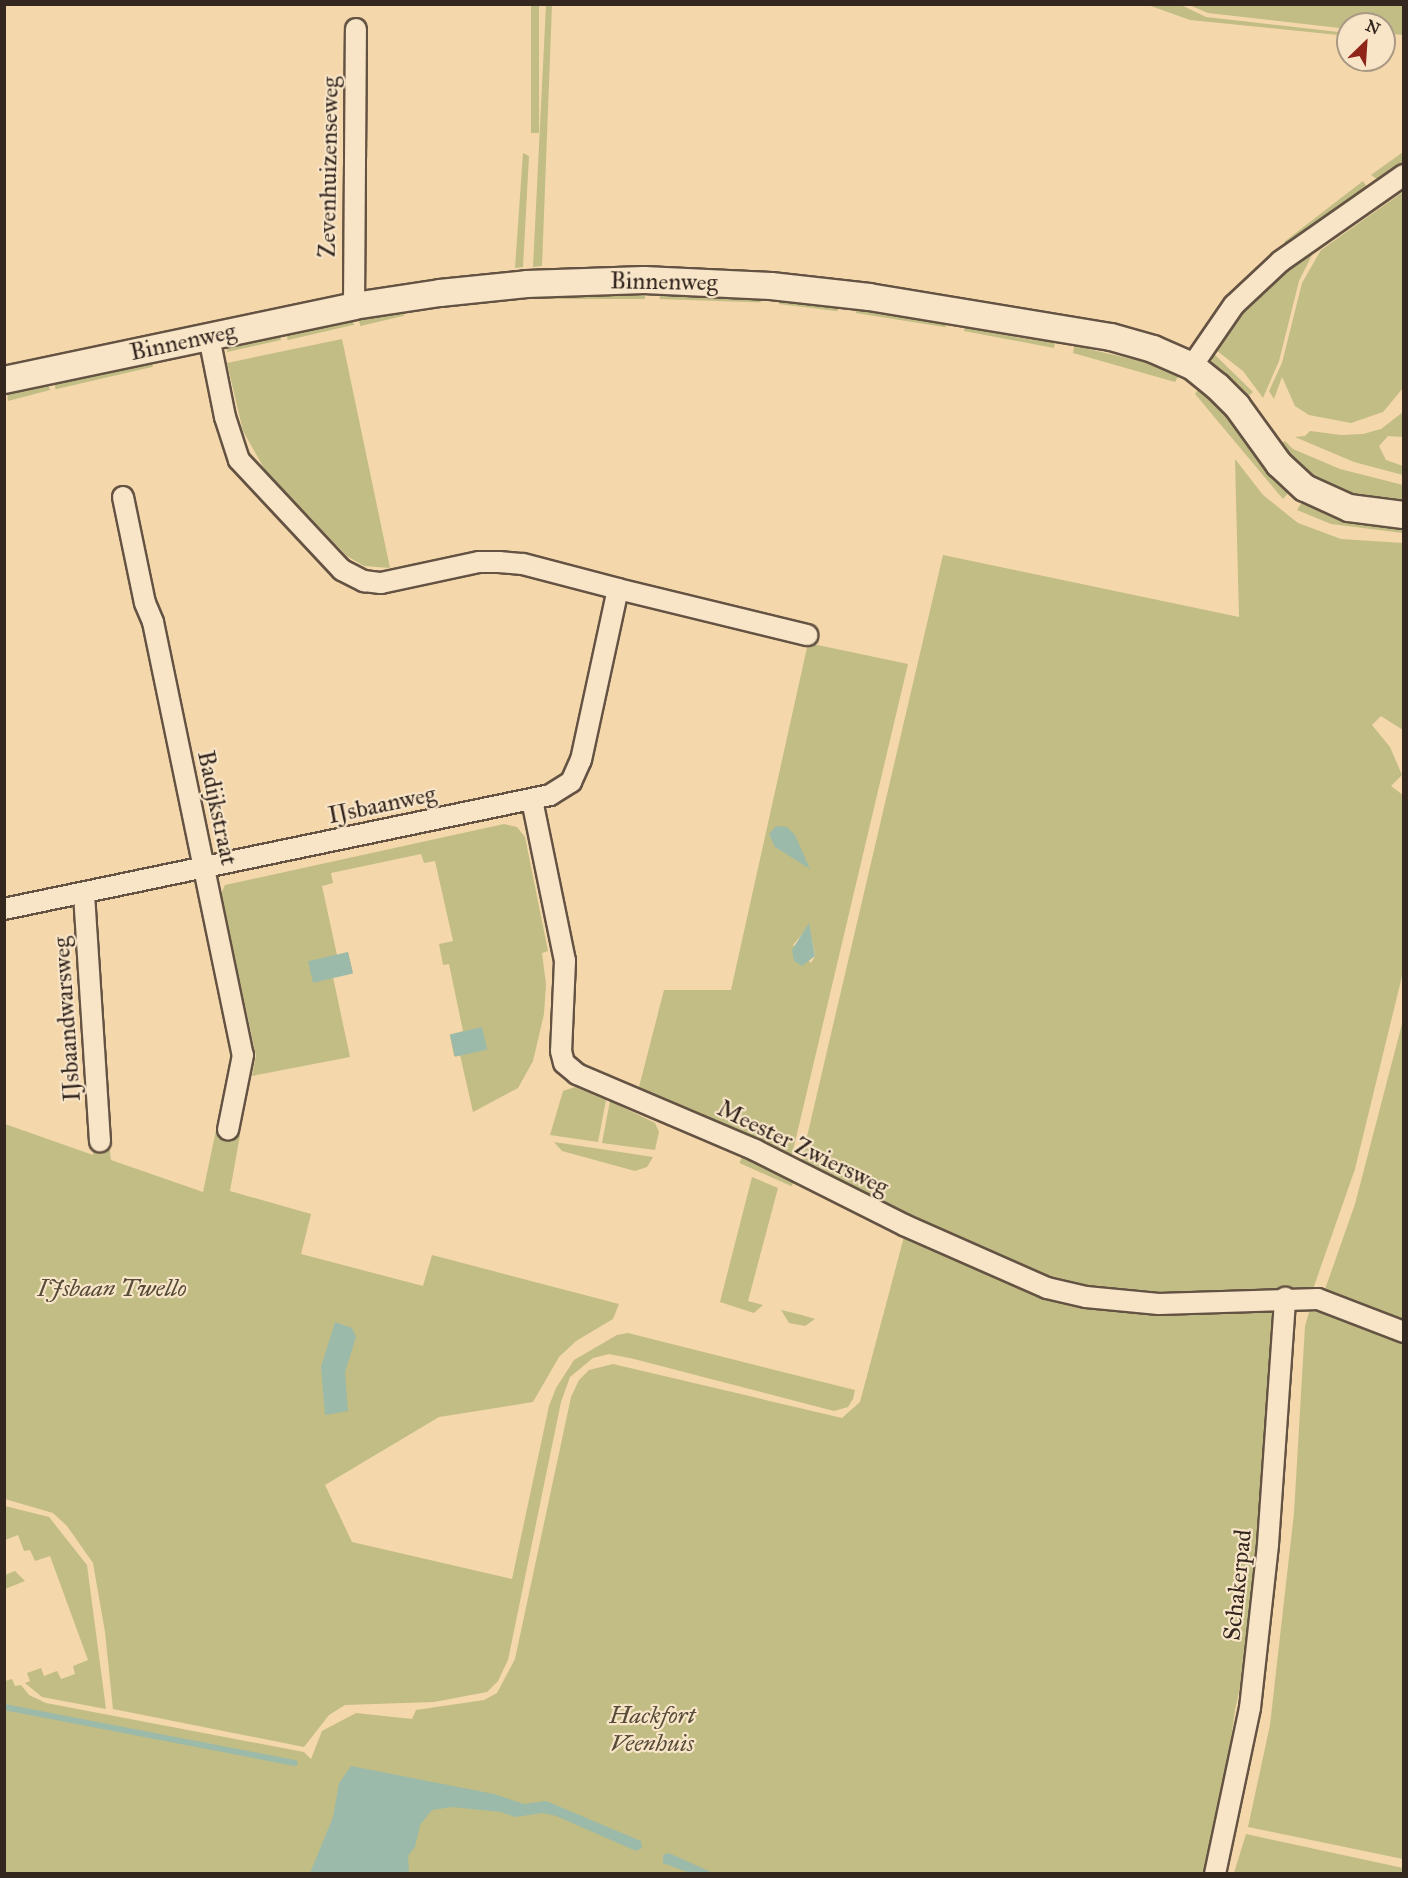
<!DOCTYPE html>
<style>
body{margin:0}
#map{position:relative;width:1408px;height:1878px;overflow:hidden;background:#f4d7ab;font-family:"IM FELL Great Primer",serif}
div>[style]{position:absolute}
.green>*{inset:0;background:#c1bd85;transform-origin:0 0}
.water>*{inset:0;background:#9cbaa9;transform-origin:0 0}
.stream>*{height:6px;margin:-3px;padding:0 3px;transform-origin:3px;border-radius:3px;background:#9cbaa9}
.roads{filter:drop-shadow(2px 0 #645343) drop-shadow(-2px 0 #645343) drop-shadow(0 2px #645343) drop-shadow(0 -2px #645343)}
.minor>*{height:20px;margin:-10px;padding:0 10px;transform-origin:10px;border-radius:10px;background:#f8e5c8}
.tertiary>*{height:26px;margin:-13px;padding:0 13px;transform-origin:13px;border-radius:13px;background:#f8e5c8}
span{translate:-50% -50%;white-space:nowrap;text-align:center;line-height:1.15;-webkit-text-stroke:4.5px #f8e5c8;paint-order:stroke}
.street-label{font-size:24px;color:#342720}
.park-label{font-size:24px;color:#574c39;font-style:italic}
.frame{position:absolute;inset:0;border:6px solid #342720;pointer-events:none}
.north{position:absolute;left:1336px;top:12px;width:60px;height:60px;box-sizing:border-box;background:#f8e5c8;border:2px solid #aa9985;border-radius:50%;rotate:25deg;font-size:16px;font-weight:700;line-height:24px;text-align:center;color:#342720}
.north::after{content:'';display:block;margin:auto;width:21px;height:27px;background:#8f2418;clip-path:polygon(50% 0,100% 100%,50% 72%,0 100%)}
</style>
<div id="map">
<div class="green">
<div style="left:531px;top:5px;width:8px;height:128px"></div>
<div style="clip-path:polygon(546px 5px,552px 5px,542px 266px,533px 267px)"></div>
<div style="clip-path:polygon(1130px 5px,1181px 5px,1206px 17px,1348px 33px,1348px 36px,1190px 20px,1148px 5px)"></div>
<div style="clip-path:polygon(1189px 5px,1403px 5px,1403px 35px,1384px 33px,1384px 24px,1348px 24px,1348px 29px,1208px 13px)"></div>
<div style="clip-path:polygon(1403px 152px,1403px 165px,1380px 181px,1371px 175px)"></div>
<div style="clip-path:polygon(523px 153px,529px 156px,523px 267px,515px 268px)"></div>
<div style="clip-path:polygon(1363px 181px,1368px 189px,1287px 245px,1284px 242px)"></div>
<div style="clip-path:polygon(1403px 192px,1403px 388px,1383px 412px,1351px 423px,1309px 415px,1295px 406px,1282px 377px,1274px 399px,1269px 391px,1282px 363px,1302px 283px,1321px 250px)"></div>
<div style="clip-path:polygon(1317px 245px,1299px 281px,1279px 361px,1263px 398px,1243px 371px,1212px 347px,1248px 304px)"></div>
<div style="left:645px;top:289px;width:10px;height:116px;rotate:90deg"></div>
<div style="left:660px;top:290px;width:101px;height:9px;rotate:2deg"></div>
<div style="left:780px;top:296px;width:59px;height:8px;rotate:7deg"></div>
<div style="left:857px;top:305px;width:91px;height:8px;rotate:9deg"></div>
<div style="left:402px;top:307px;width:9px;height:45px;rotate:77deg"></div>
<div style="left:352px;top:316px;width:9px;height:68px;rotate:77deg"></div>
<div style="clip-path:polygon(965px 323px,1010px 330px,1015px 337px,1043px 341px,1056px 337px,1054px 348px,964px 331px)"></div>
<div style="clip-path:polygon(279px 331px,281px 340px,227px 352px,228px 345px)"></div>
<div style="clip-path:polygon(342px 339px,390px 568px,364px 566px,347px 556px,265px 470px,243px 431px,227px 363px)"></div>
<div style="clip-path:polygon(1075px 341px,1088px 349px,1132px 359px,1140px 355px,1180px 373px,1175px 382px,1073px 353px)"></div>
<div style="clip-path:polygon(1213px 353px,1253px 392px,1245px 399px,1211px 366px)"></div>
<div style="left:151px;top:358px;width:9px;height:100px;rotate:77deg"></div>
<div style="clip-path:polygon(47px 381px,50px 390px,8px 401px,7px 389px)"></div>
<div style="clip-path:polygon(1201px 386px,1291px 490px,1283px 499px,1195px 394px)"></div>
<div style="clip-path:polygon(1403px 412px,1403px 437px,1388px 436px,1379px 446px,1386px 460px,1403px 466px,1403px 475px,1354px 462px,1295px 437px,1305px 436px,1310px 431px,1341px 435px,1363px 434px,1381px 429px)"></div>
<div style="clip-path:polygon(1285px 441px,1293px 449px,1340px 469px,1403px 485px,1403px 503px,1359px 496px,1324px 486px,1289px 457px,1279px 445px)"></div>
<div style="clip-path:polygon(1235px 459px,1263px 495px,1298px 523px,1341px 539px,1403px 543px,1403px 730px,1381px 716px,1372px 725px,1390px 747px,1402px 775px,1391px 786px,1403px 795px,1403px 972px,1355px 1169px,1312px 1292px,1280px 1290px,1163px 1298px,1089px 1291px,1014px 1268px,802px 1164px,802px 1158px,943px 555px,1239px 617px)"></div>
<div style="clip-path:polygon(1304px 499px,1403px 524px,1403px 533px,1331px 524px,1297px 510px)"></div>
<div style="clip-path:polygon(evenodd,808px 643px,908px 664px,791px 1159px,638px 1091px,664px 990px,731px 990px,808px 643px,804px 932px,811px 936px,814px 949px,815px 956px,811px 963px,793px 945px,804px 932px)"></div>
<div style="clip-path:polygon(504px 824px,517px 827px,525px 837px,548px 951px,542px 953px,546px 984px,544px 1014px,533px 1061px,518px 1088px,473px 1112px,460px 1055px,454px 1056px,450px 1035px,463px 1031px,449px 964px,443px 965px,439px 944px,453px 941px,435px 861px,424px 863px,421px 854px,331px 873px,333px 883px,322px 886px,337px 955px,348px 952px,353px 973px,333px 977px,350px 1057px,252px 1076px,256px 1056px,221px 894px,225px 885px)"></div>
<div style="clip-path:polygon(1403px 1020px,1403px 1327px,1323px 1295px,1355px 1204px)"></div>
<div style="clip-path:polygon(575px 1087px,606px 1100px,598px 1142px,550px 1135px,563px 1091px)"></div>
<div style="clip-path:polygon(610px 1101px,655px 1123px,659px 1132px,655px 1150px,602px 1143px)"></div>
<div style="clip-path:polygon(5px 1124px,93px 1155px,93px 1144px,109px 1143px,111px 1160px,203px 1192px,216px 1130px,240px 1135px,230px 1191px,311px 1214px,301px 1254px,423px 1286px,432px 1255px,619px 1304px,613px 1319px,576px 1341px,559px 1357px,533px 1402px,439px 1417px,325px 1485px,352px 1542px,512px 1579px,549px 1406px,556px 1388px,574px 1360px,617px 1335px,628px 1333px,855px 1390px,853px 1399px,848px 1407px,834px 1411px,634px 1359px,609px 1354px,593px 1358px,570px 1377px,561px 1402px,508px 1660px,498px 1681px,487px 1692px,434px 1702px,345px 1705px,329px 1715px,304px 1747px,113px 1709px,105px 1632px,93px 1563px,67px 1526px,53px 1513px,5px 1499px)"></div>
<div style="clip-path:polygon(554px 1142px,653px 1157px,647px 1167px,635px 1171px,562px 1151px)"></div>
<div style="left:744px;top:1153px;width:57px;height:11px;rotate:24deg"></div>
<div style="clip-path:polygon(752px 1177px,778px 1188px,748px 1301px,763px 1305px,754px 1313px,720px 1302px)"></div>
<div style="clip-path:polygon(905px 1233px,1041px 1293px,1266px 1307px,1272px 1311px,1277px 1322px,1251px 1637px,1235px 1710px,1216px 1850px,1209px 1873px,5px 1874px,5px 1681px,12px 1679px,15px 1686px,21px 1685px,29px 1695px,46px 1703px,304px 1752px,311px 1759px,322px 1731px,356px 1713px,412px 1719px,416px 1710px,484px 1700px,497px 1693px,515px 1659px,571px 1397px,579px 1380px,589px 1370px,613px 1364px,842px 1418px,860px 1402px)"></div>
<div style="clip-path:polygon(1311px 1305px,1403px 1341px,1403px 1859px,1248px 1827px,1270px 1725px,1294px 1513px,1305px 1326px)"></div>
<div style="clip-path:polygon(781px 1310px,802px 1315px,815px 1319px,805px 1326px,789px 1323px)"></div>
<div style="clip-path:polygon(5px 1506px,49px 1517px,87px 1565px,106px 1709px,42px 1697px,25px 1683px,30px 1681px,27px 1673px,41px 1668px,44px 1676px,57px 1671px,61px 1679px,75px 1674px,73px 1666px,88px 1660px,50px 1556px,35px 1561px,30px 1550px,24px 1551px,18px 1535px,5px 1540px)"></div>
<div style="clip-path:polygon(15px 1571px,25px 1581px,5px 1589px,5px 1575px)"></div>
<div style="clip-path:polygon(1246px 1834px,1403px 1868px,1403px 1873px,1234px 1873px)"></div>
</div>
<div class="water">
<div style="clip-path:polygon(776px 826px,787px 827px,795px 835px,810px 869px,775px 847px,769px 834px)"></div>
<div style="clip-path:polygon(809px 923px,815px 956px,802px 966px,794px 961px,792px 950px)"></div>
<div style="left:348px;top:952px;width:22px;height:41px;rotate:77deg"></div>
<div style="left:482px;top:1027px;width:23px;height:33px;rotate:77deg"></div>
<div style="clip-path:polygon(335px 1322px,352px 1328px,356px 1337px,345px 1372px,348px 1411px,325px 1415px,321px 1367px)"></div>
<div style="clip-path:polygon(351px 1766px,494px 1794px,524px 1804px,546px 1801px,641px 1841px,642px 1848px,636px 1851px,556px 1816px,543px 1813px,515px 1817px,501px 1812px,452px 1807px,432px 1810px,420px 1825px,415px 1847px,408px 1856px,409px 1873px,310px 1873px,333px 1817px,339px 1783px)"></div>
<div style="clip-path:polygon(669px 1853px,713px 1873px,690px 1873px,663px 1863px,663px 1855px)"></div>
</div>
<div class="stream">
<div style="left:4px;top:1707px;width:296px;rotate:10.9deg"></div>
</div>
<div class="roads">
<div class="minor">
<div style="left:354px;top:306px;width:277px;rotate:-89.6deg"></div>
<div style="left:209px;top:337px;width:82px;rotate:78.7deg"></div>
<div style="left:225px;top:417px;width:45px;rotate:72deg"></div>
<div style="left:239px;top:460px;width:151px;rotate:46.9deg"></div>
<div style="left:342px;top:570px;width:25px;rotate:27deg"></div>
<div style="left:364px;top:581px;width:17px;rotate:7deg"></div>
<div style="left:381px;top:583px;width:100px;rotate:-12.1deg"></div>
<div style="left:479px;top:562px;width:20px"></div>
<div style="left:499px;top:562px;width:24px;rotate:5deg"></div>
<div style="left:523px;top:564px;width:98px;rotate:14.7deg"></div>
<div style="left:1192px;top:366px;width:74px;rotate:-55.5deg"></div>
<div style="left:1234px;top:305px;width:64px;rotate:-43.1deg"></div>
<div style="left:1281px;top:261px;width:150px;rotate:-35deg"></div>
<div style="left:123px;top:497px;width:108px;rotate:78.3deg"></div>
<div style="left:145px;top:603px;width:21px;rotate:67deg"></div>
<div style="left:153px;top:622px;width:442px;rotate:78.3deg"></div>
<div style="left:243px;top:1055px;width:76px;rotate:101.3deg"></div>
<div style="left:532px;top:800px;width:164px;rotate:78.4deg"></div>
<div style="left:565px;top:961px;width:90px;rotate:92.5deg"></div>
<div style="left:561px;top:1051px;width:12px;rotate:76deg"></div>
<div style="left:564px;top:1063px;width:17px;rotate:40deg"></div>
<div style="left:577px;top:1074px;width:194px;rotate:23.1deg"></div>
<div style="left:755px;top:1150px;width:167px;rotate:26.7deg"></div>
<div style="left:904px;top:1225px;width:156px;rotate:23.8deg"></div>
<div style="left:1047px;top:1288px;width:40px;rotate:13deg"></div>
<div style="left:1086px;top:1297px;width:73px;rotate:5.5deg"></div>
<div style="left:1159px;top:1304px;width:159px;rotate:-1.8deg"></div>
<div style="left:1318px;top:1299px;width:92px;rotate:21deg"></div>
<div style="left:84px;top:894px;width:248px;rotate:86.3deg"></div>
<div style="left:4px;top:909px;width:558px;rotate:-11.79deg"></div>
<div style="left:550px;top:795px;width:25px;rotate:-32deg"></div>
<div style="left:571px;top:782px;width:24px;rotate:-66deg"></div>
<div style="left:581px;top:760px;width:175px;rotate:-77.8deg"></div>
<div style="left:618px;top:589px;width:195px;rotate:13.7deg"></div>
<div style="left:1215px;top:1874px;width:170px;rotate:-78.1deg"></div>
<div style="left:1250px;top:1708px;width:165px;rotate:-83.7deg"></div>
<div style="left:1268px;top:1544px;width:247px;rotate:-86deg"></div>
</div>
<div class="tertiary">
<div style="left:4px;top:380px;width:358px;rotate:-11.9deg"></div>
<div style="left:354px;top:306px;width:87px;rotate:-8.6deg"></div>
<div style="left:440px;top:293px;width:87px;rotate:-5.9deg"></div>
<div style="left:527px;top:284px;width:117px;rotate:-2deg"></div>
<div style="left:644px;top:280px;width:127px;rotate:2.7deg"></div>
<div style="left:771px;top:286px;width:99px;rotate:6.4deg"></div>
<div style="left:869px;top:297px;width:245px;rotate:9.4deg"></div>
<div style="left:1111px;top:337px;width:44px;rotate:15.9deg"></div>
<div style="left:1153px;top:349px;width:43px;rotate:23.6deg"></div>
<div style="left:1192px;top:366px;width:32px;rotate:39deg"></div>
<div style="left:1217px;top:386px;width:28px;rotate:45deg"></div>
<div style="left:1237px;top:406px;width:72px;rotate:54.1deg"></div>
<div style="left:1279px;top:464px;width:35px;rotate:43deg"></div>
<div style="left:1305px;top:488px;width:48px;rotate:24.4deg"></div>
<div style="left:1349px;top:508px;width:55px;rotate:7.3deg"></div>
</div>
</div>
<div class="street-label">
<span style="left:329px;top:167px;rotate:-89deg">Zevenhuizenseweg</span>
<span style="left:664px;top:282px;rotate:1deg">Binnenweg</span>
<span style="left:183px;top:342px;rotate:-12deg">Binnenweg</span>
<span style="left:382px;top:805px;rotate:-12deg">IJsbaanweg</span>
<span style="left:217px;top:808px;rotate:78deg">Badijkstraat</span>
<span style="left:67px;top:1019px;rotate:-94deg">IJsbaandwarsweg</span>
<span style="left:803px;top:1148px;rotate:26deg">Meester Zwiersweg</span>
<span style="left:1238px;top:1585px;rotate:-84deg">Schakerpad</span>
</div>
<div class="park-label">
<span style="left:112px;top:1289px">IJsbaan Twello</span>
<span style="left:652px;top:1730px">Hackfort<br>Veenhuis</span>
</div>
<div class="frame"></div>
<div class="north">N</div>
</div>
